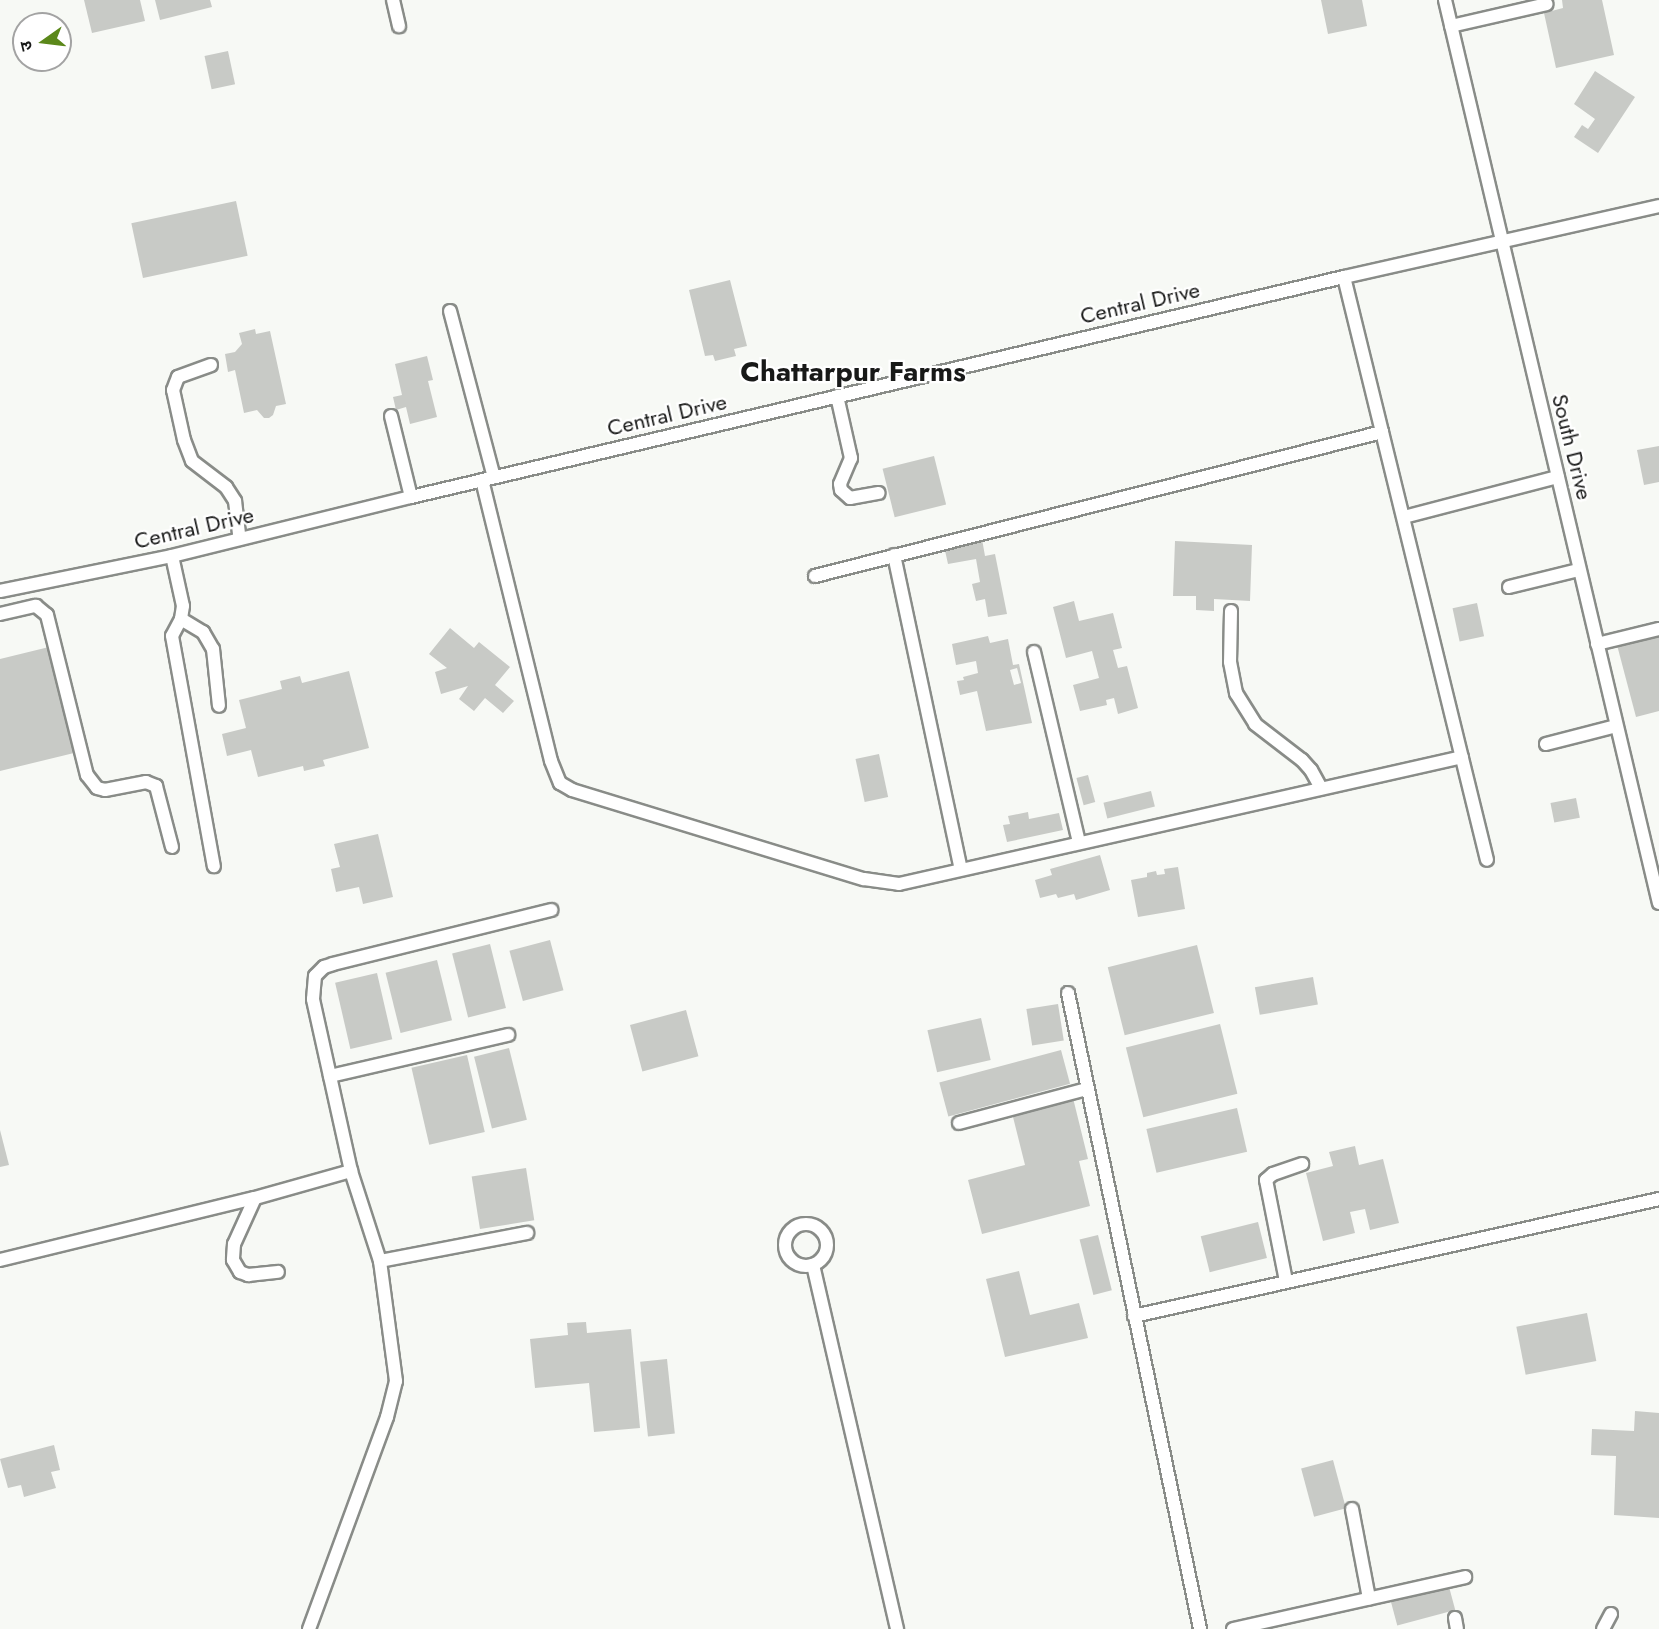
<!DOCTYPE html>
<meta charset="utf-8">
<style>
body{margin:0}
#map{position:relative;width:1659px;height:1629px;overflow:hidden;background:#f7f9f5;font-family:Jost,"Noto Sans Devanagari",sans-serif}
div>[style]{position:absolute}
.building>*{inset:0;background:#c8cac6;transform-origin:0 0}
.roads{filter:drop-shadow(2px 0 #898c88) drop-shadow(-2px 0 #898c88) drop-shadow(0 2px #898c88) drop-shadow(0 -2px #898c88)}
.street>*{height:12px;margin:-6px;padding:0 6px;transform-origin:6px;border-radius:6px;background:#fff}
.street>.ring{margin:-6px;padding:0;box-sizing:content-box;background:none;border:12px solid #fff;border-radius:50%}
span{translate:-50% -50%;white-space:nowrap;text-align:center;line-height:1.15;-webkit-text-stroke:4.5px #fff;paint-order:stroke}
.street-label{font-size:22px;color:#181918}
.district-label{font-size:28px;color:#181918;font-weight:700}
.north{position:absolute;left:12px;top:12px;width:60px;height:60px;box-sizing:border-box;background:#fff;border:2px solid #a3a3a3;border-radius:50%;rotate:256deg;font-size:16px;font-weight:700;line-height:24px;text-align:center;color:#181918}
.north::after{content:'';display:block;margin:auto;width:21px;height:27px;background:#5b881a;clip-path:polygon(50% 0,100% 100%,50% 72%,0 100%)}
</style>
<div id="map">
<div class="building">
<div style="clip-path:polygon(84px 0,140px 0,145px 21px,92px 33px)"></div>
<div style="clip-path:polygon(155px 0,210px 0,212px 7px,160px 20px)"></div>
<div style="clip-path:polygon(1321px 0,1362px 0,1367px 26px,1328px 34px)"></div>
<div style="clip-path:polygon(1562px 0,1602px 0,1614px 55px,1556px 68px,1544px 13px,1563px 8px)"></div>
<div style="left:228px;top:51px;width:34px;height:24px;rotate:78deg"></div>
<div style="clip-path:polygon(1595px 71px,1635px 97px,1598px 153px,1574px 137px,1582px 125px,1588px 129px,1595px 119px,1574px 104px)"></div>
<div style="left:236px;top:201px;width:56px;height:107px;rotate:78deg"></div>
<div style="clip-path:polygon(730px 280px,747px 346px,734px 349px,736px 356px,715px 361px,713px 355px,705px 356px,689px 290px)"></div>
<div style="clip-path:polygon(255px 329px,256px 334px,270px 331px,286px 404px,276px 406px,273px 415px,269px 418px,264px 418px,257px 410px,244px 413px,235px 370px,228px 372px,225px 354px,235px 352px,242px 344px,239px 333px)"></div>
<div style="clip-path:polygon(427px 356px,433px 380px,428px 381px,437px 417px,410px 424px,406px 407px,396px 410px,393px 397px,402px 395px,395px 364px)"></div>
<div style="clip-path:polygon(1659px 446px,1659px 482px,1644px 485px,1637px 450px)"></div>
<div style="left:934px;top:456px;width:50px;height:53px;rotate:76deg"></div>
<div style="clip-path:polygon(982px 539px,985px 556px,995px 554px,1007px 614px,988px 617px,985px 599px,976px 601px,972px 584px,980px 582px,976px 559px,948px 564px,944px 546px)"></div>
<div style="clip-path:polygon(1175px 541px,1252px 545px,1250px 601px,1214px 599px,1214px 611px,1196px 610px,1196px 596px,1173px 596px)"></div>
<div style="clip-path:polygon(1074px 601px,1079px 621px,1113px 613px,1122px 648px,1113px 650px,1118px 668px,1127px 666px,1138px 708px,1118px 714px,1114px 698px,1106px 700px,1107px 705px,1080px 711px,1073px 685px,1099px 678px,1092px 651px,1066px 658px,1053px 607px)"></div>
<div style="left:1477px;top:603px;width:34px;height:25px;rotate:78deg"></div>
<div style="clip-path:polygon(450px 628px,474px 648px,479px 642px,510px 667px,495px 685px,514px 701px,503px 713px,485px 698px,474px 711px,459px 699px,468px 686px,441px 694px,435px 672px,447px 668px,429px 654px)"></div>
<div style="clip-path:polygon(1659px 634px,1659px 711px,1636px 717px,1617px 645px)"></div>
<div style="clip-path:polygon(evenodd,988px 636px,990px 643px,1008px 639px,1013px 665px,1019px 664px,1032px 723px,986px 731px,977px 691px,960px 695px,957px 681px,964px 680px,963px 677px,978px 673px,976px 661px,956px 665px,952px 644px,988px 636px,1017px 668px,1021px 683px,1014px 685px,1010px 670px,1017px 668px)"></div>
<div style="clip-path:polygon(49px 647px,74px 753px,0 771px,0 659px)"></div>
<div style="clip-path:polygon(349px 671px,369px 748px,323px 760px,325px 766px,304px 771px,303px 766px,258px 777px,251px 750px,227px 756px,222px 734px,246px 728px,239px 700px,282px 689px,280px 681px,300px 676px,302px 683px)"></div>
<div style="left:879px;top:754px;width:44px;height:24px;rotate:78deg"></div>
<div style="left:1088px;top:775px;width:28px;height:12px;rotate:75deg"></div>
<div style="left:1151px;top:791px;width:16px;height:49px;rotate:76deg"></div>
<div style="left:1576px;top:798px;width:20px;height:26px;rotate:79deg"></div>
<div style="clip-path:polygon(1028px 812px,1029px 819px,1059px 813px,1063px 830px,1007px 842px,1003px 825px,1010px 824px,1008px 816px)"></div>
<div style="clip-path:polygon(378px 834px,393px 897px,363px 904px,359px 887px,336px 892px,331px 869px,340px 867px,334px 844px)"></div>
<div style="clip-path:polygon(1100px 855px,1110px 890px,1076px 900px,1074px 894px,1058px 898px,1056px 894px,1040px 898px,1035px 880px,1052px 875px,1050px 869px)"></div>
<div style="clip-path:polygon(1178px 867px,1185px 909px,1138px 917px,1131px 880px,1147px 877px,1147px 873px,1156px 871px,1157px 875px,1165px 874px,1164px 869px)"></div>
<div style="left:550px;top:940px;width:52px;height:42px;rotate:75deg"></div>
<div style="left:490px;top:944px;width:66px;height:39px;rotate:76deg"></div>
<div style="left:1197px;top:945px;width:70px;height:92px;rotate:76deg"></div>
<div style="left:437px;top:960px;width:62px;height:53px;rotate:76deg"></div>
<div style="left:377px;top:973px;width:68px;height:43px;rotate:77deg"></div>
<div style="left:1313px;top:977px;width:28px;height:59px;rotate:80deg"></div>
<div style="left:1058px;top:1004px;width:37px;height:32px;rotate:81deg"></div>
<div style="left:686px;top:1010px;width:48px;height:58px;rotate:75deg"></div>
<div style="left:981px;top:1018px;width:43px;height:55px;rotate:77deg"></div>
<div style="left:1220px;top:1024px;width:72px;height:97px;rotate:76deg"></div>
<div style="left:509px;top:1048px;width:74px;height:36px;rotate:76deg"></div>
<div style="left:1061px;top:1050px;width:35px;height:126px;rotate:75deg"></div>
<div style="left:467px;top:1055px;width:79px;height:57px;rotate:77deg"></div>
<div style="clip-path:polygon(1073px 1098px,1088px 1159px,1079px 1161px,1090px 1206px,982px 1234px,968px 1180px,1025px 1165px,1012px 1113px)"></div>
<div style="left:1237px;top:1108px;width:45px;height:93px;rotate:77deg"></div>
<div style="clip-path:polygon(0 1130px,9px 1165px,0 1167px)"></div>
<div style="clip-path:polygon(1355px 1146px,1359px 1165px,1383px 1159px,1399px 1223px,1370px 1230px,1365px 1209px,1350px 1212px,1355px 1233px,1323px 1241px,1306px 1173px,1333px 1166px,1329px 1152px)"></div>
<div style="left:526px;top:1168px;width:53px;height:55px;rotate:81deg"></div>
<div style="left:1258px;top:1222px;width:37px;height:59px;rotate:76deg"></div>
<div style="left:1098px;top:1235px;width:57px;height:19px;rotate:76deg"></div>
<div style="clip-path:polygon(1019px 1271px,1030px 1315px,1079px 1303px,1088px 1338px,1005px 1357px,986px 1279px)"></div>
<div style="left:1587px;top:1313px;width:49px;height:72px;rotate:79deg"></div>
<div style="clip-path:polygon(586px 1322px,587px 1333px,631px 1329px,640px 1428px,594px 1432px,589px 1383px,535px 1388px,530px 1339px,568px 1335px,567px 1323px)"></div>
<div style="left:667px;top:1359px;width:75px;height:27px;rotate:84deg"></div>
<div style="clip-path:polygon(1635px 1411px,1659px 1413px,1659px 1518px,1614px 1515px,1616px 1456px,1591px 1455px,1592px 1429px,1634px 1431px)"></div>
<div style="clip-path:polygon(54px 1445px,60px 1470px,51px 1472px,56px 1488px,24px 1497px,21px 1485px,8px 1488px,0 1459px)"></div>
<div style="left:1333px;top:1460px;width:50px;height:33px;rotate:75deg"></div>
<div style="left:1448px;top:1583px;width:28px;height:60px;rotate:75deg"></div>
</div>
<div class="roads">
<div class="street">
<div style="left:393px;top:0;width:27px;rotate:77deg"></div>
<div style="left:1445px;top:0;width:928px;rotate:76.67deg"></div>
<div style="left:1451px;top:26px;width:98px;rotate:-12.9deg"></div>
<div style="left:1344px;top:277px;width:600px;rotate:76.22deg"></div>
<div style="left:450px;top:311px;width:172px;rotate:75.2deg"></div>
<div style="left:211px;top:365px;width:35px;rotate:160deg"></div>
<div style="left:178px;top:377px;width:14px;rotate:111deg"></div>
<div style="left:173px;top:390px;width:51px;rotate:77.6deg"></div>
<div style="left:184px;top:440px;width:22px;rotate:69deg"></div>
<div style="left:192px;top:461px;width:43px;rotate:37.4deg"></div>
<div style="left:226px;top:487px;width:17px;rotate:57deg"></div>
<div style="left:235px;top:501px;width:38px;rotate:83deg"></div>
<div style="left:837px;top:396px;width:64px;rotate:77.3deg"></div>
<div style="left:851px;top:458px;width:28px;rotate:113deg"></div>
<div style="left:840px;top:484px;width:6px;rotate:81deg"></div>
<div style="left:841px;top:490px;width:12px;rotate:42deg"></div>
<div style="left:850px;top:498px;width:29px;rotate:-10deg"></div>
<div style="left:391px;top:416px;width:83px;rotate:76.1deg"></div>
<div style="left:482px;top:480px;width:289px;rotate:76.2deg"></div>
<div style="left:551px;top:761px;width:24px;rotate:68deg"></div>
<div style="left:560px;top:783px;width:14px;rotate:30deg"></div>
<div style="left:572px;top:790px;width:305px;rotate:17deg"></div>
<div style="left:864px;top:879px;width:35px;rotate:8deg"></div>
<div style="left:899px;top:884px;width:577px;rotate:-12.71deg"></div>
<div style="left:1404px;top:517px;width:159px;rotate:-14.6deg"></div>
<div style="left:894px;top:555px;width:321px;rotate:78deg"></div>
<div style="left:172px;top:556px;width:51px;rotate:77.6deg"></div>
<div style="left:183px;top:606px;width:13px;rotate:99deg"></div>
<div style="left:181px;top:619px;width:19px;rotate:118deg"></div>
<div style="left:172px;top:636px;width:234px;rotate:79.7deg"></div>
<div style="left:815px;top:576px;width:585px;rotate:-14.25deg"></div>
<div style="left:1509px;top:587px;width:72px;rotate:-13.7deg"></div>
<div style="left:0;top:591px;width:176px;rotate:-11.5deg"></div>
<div style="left:172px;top:556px;width:246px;rotate:-13.9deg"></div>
<div style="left:411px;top:497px;width:959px;rotate:-13.27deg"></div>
<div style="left:1344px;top:277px;width:323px;rotate:-12.7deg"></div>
<div style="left:1231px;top:611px;width:51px;rotate:91.1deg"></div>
<div style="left:1230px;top:662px;width:32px;rotate:79deg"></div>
<div style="left:1236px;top:693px;width:36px;rotate:58deg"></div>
<div style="left:1255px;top:724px;width:59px;rotate:37.5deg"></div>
<div style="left:1302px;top:760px;width:13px;rotate:48deg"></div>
<div style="left:1311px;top:770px;width:21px;rotate:61deg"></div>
<div style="left:0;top:614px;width:37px;rotate:-13deg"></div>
<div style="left:36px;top:606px;width:14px;rotate:39deg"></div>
<div style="left:47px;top:615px;width:165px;rotate:76deg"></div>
<div style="left:87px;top:775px;width:16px;rotate:52deg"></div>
<div style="left:97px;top:788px;width:8px;rotate:14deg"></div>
<div style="left:105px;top:790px;width:42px;rotate:-11deg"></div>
<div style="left:146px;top:782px;width:11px;rotate:22deg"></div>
<div style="left:156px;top:786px;width:63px;rotate:75.3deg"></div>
<div style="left:181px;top:619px;width:26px;rotate:31deg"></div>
<div style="left:203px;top:632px;width:20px;rotate:60deg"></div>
<div style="left:213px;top:649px;width:57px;rotate:84deg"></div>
<div style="left:1597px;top:644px;width:64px;rotate:-13.6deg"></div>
<div style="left:1034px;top:652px;width:195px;rotate:76.7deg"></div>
<div style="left:1546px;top:744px;width:72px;rotate:-14.4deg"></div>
<div style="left:1068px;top:993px;width:650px;rotate:78.27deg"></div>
<div style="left:330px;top:1076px;width:183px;rotate:-13deg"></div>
<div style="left:959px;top:1123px;width:132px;rotate:-14.9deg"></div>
<div style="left:255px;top:1198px;width:51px;rotate:114.5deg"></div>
<div style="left:234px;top:1244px;width:16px;rotate:94deg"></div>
<div style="left:233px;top:1260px;width:14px;rotate:60deg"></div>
<div style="left:240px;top:1272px;width:9px;rotate:21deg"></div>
<div style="left:248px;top:1275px;width:30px;rotate:-6deg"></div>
<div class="ring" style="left:785px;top:1224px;width:30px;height:30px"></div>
<div style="left:0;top:1260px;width:262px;rotate:-13.7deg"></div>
<div style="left:255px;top:1198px;width:100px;rotate:-15.7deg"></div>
<div style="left:380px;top:1261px;width:150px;rotate:-10.8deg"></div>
<div style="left:813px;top:1265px;width:374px;rotate:77deg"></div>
<div style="left:1286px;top:1281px;width:103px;rotate:-101.2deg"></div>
<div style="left:1266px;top:1180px;width:9px;rotate:-41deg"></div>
<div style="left:1273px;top:1174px;width:31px;rotate:-19deg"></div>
<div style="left:1134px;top:1316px;width:538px;rotate:-12.56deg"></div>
<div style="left:1352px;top:1509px;width:91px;rotate:79.2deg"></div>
<div style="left:1455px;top:1618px;width:11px;rotate:80deg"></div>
<div style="left:309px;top:1629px;width:226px;rotate:-69.8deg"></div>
<div style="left:387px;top:1417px;width:37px;rotate:-76deg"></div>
<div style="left:396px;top:1381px;width:121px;rotate:-97.6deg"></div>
<div style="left:380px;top:1261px;width:95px;rotate:-107.9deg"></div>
<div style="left:351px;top:1171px;width:176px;rotate:-102.5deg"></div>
<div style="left:313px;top:999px;width:23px;rotate:-85deg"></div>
<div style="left:315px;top:976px;width:13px;rotate:-45deg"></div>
<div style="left:324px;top:967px;width:9px;rotate:-18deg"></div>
<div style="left:333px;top:964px;width:225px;rotate:-13.9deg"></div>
<div style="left:1233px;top:1629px;width:238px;rotate:-12.6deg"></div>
<div style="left:1603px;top:1629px;width:17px;rotate:-62deg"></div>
</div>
</div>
<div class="street-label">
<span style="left:1140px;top:303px;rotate:-13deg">Central Drive</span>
<span style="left:667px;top:415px;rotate:-13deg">Central Drive</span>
<span style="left:1572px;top:447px;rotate:76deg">South Drive</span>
<span style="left:194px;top:528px;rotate:-13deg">Central Drive</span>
</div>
<div class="district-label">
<span style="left:853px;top:372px">Chattarpur Farms</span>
</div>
<div class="north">उ</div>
</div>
